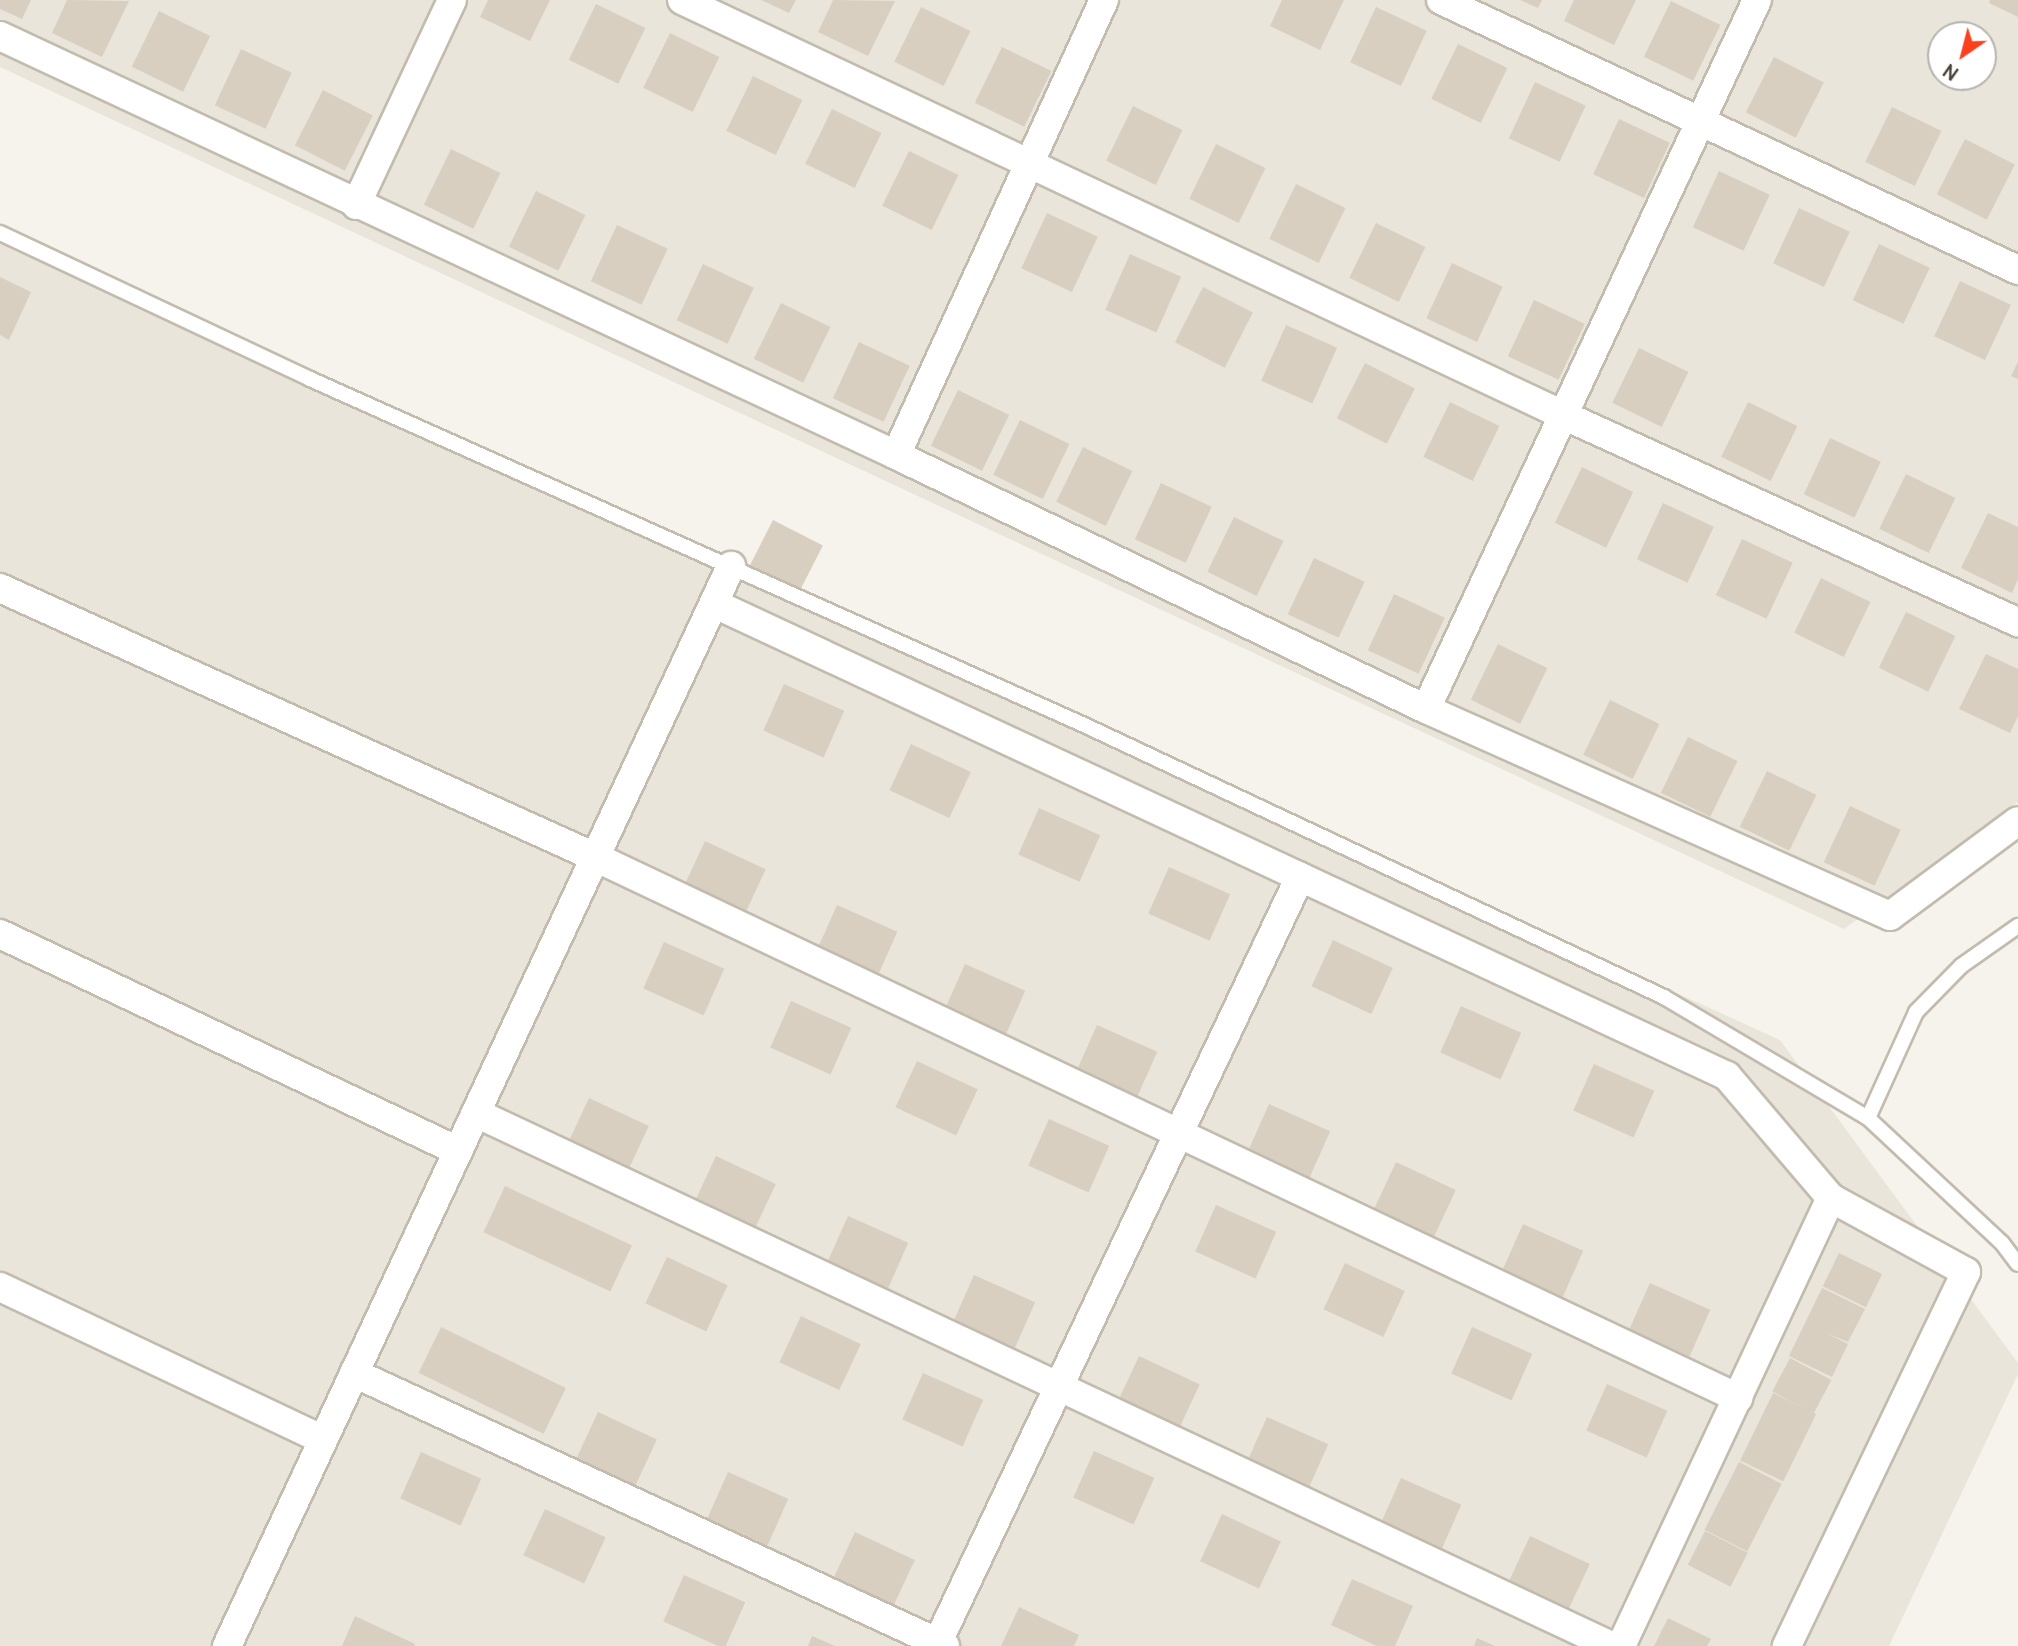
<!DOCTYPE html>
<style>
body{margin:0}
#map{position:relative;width:2018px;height:1646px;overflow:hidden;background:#f6f3ec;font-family:Cabin,sans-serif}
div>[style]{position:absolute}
.residential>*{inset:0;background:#eae5da}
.building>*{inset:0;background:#d8cfc1;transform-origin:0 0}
.roads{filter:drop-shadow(2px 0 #c2bbae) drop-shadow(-2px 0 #c2bbae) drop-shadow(0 2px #c2bbae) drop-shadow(0 -2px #c2bbae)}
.service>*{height:14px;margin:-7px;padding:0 7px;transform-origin:7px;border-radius:7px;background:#fff}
.minor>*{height:28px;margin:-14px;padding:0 14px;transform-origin:14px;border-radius:14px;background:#fff}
span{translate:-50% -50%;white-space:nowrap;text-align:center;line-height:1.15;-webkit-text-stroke:5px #fff;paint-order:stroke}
.north{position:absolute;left:1927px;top:21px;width:70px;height:70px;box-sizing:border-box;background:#fff;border:2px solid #b7b4b0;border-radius:50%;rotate:215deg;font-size:19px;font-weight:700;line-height:28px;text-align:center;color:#4b4439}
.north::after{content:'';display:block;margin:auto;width:24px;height:32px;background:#fc3f1d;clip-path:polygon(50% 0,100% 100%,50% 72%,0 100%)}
</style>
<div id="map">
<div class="residential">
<div style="clip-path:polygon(evenodd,0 0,2018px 0,2018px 802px,1844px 929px,0 67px,0 0,1941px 35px,1983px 35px,1983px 77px,1941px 77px,1941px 35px)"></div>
<div style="clip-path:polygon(0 232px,1780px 1040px,2018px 1363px,2018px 1374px,1889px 1646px,0 1646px)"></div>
</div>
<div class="building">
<div style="clip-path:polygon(0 0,31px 0,22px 19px,0 9px)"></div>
<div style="clip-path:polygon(67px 0,129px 1px,102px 57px,52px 33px)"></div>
<div style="clip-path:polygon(488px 0,550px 0,530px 41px,480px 17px)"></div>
<div style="clip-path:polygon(761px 0,796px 0,789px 13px)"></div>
<div style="clip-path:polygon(833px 0,895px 1px,868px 56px,818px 32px)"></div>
<div style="clip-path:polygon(1282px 0,1344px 0,1320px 50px,1270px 26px)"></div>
<div style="clip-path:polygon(1520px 0,1542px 0,1538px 8px)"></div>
<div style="clip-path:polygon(1574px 0,1636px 0,1614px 45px,1564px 21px)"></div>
<div style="clip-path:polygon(1990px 0,2018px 0,2018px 17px,1989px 3px)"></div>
<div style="left:1671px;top:1px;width:55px;height:62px;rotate:26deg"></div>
<div style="left:596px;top:4px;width:55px;height:62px;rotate:26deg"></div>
<div style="left:921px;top:7px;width:55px;height:61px;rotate:26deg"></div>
<div style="left:1376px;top:7px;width:56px;height:61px;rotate:25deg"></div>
<div style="left:159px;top:11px;width:57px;height:62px;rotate:26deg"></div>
<div style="left:670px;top:33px;width:55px;height:61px;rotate:26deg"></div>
<div style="left:1458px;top:44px;width:55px;height:61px;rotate:26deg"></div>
<div style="left:1002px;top:47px;width:55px;height:62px;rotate:26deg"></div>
<div style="left:241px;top:49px;width:56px;height:62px;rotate:25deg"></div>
<div style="left:1774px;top:57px;width:56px;height:62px;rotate:27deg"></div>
<div style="left:753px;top:76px;width:55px;height:61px;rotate:26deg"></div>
<div style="left:1535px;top:82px;width:56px;height:62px;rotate:25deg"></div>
<div style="left:323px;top:90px;width:56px;height:62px;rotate:27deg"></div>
<div style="left:1133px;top:106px;width:55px;height:61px;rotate:26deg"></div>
<div style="left:1892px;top:107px;width:55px;height:61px;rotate:26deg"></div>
<div style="left:832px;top:109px;width:55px;height:61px;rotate:26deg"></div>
<div style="left:1619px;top:119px;width:56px;height:61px;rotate:25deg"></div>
<div style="left:1965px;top:139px;width:56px;height:62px;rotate:27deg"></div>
<div style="left:1216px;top:144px;width:55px;height:61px;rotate:26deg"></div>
<div style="left:451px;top:149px;width:55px;height:62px;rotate:26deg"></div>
<div style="left:909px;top:151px;width:55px;height:61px;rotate:26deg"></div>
<div style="left:1719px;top:171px;width:56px;height:62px;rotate:25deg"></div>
<div style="left:1296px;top:184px;width:55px;height:61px;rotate:26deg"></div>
<div style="left:536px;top:191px;width:55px;height:62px;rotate:26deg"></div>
<div style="left:1799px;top:208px;width:56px;height:61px;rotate:25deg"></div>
<div style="left:1047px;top:213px;width:56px;height:61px;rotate:25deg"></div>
<div style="left:1376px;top:223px;width:55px;height:61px;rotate:26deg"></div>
<div style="left:617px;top:225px;width:56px;height:62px;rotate:25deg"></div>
<div style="left:1879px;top:244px;width:56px;height:62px;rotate:25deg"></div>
<div style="left:1130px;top:254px;width:56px;height:61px;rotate:24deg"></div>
<div style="left:1452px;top:263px;width:56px;height:61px;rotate:25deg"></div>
<div style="left:703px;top:264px;width:56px;height:62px;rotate:25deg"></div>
<div style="clip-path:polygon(0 277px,31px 292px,9px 340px,0 335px)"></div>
<div style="left:1960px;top:281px;width:56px;height:61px;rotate:25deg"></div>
<div style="left:1203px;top:287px;width:56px;height:62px;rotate:27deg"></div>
<div style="left:1534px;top:300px;width:56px;height:62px;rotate:25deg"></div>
<div style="left:781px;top:303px;width:55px;height:62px;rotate:26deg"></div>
<div style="left:1286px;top:325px;width:56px;height:61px;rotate:24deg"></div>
<div style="left:859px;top:342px;width:56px;height:62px;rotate:25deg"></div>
<div style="left:1639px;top:348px;width:55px;height:61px;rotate:26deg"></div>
<div style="clip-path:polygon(2018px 362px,2018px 379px,2011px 376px)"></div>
<div style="left:1365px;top:363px;width:56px;height:62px;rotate:27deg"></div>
<div style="left:958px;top:390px;width:57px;height:62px;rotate:26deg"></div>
<div style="left:1450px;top:402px;width:55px;height:61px;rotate:26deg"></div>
<div style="left:1748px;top:402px;width:55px;height:61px;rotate:26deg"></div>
<div style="left:1020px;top:420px;width:55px;height:61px;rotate:26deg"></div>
<div style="left:1830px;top:438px;width:56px;height:62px;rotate:25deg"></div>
<div style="left:1083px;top:447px;width:55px;height:61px;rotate:26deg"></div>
<div style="left:1582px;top:467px;width:57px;height:62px;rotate:26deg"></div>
<div style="left:1906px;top:474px;width:55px;height:61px;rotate:26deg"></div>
<div style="left:1161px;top:483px;width:56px;height:62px;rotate:25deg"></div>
<div style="left:1663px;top:503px;width:56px;height:62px;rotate:25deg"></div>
<div style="clip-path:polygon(1988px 513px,2018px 527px,2018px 579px,2012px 593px,1961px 568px)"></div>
<div style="left:1234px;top:517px;width:55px;height:61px;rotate:26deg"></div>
<div style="left:773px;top:520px;width:56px;height:62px;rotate:27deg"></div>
<div style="left:1742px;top:539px;width:56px;height:62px;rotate:25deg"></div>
<div style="left:1314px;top:558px;width:56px;height:62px;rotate:25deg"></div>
<div style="left:1821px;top:578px;width:55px;height:61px;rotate:26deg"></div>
<div style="left:1394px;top:594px;width:56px;height:62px;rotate:25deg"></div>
<div style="left:1906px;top:612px;width:55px;height:62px;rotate:26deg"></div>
<div style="left:1498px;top:644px;width:55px;height:62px;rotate:26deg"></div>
<div style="clip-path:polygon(1986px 654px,2018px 669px,2018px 716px,2010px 733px,1959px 709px)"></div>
<div style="left:784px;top:684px;width:66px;height:51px;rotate:24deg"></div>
<div style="left:1610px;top:700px;width:55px;height:61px;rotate:26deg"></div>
<div style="left:1688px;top:737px;width:55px;height:62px;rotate:26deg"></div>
<div style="left:911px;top:744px;width:66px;height:51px;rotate:25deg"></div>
<div style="left:1767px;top:771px;width:55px;height:62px;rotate:26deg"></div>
<div style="left:1850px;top:806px;width:56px;height:62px;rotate:25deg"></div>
<div style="left:1039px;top:808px;width:67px;height:51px;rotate:24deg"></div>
<div style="left:705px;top:841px;width:67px;height:51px;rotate:25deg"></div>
<div style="left:1169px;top:867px;width:67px;height:51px;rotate:24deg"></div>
<div style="left:837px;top:905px;width:66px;height:51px;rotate:24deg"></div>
<div style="left:1333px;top:940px;width:66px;height:51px;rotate:25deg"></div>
<div style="left:664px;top:942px;width:66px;height:51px;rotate:24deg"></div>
<div style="left:965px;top:964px;width:66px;height:51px;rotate:24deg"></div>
<div style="left:791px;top:1001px;width:66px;height:51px;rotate:24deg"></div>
<div style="left:1461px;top:1006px;width:66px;height:51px;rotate:24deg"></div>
<div style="left:1097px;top:1025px;width:66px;height:51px;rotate:24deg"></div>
<div style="left:917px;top:1061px;width:67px;height:51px;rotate:25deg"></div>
<div style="left:1594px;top:1064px;width:66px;height:51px;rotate:24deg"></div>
<div style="left:589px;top:1098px;width:66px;height:51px;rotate:25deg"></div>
<div style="left:1269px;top:1104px;width:67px;height:51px;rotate:24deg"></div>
<div style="left:1049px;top:1119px;width:66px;height:51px;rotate:24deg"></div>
<div style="left:716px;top:1156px;width:66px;height:51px;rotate:25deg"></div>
<div style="left:1396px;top:1162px;width:66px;height:52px;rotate:25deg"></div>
<div style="left:505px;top:1186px;width:140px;height:51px;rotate:25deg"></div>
<div style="left:1216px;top:1205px;width:66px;height:51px;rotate:24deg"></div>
<div style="left:848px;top:1216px;width:66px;height:51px;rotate:24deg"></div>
<div style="left:1523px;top:1224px;width:66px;height:51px;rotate:24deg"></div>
<div style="left:1839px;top:1253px;width:48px;height:37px;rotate:26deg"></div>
<div style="left:667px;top:1257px;width:67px;height:51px;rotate:25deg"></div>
<div style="left:1345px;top:1263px;width:66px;height:51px;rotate:25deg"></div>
<div style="left:974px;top:1275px;width:67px;height:50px;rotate:24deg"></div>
<div style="left:1650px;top:1283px;width:66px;height:51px;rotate:24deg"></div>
<div style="clip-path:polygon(1822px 1288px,1865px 1309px,1848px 1342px,1828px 1334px,1848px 1344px,1832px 1377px,1789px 1356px)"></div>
<div style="left:801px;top:1316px;width:66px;height:51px;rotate:25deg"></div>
<div style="left:441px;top:1327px;width:139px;height:51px;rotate:26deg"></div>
<div style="left:1472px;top:1327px;width:66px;height:51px;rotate:24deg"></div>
<div style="left:1139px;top:1356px;width:67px;height:51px;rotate:25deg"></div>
<div style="left:1790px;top:1358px;width:47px;height:38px;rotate:28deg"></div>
<div style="left:923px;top:1373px;width:66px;height:51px;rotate:24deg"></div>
<div style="left:1607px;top:1384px;width:66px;height:51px;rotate:24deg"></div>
<div style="left:1773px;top:1393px;width:48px;height:75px;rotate:26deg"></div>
<div style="left:598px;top:1412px;width:65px;height:52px;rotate:25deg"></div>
<div style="left:1267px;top:1417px;width:67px;height:51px;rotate:24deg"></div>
<div style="left:1094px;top:1451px;width:66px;height:51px;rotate:24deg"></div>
<div style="left:421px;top:1452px;width:66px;height:51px;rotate:24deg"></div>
<div style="left:1739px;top:1462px;width:48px;height:76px;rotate:27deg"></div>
<div style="left:728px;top:1472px;width:66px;height:51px;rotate:24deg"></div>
<div style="left:1401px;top:1478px;width:66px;height:51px;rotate:24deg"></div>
<div style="left:545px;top:1509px;width:67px;height:51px;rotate:25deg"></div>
<div style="left:1222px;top:1514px;width:65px;height:52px;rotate:25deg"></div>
<div style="left:1705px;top:1531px;width:48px;height:38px;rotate:27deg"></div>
<div style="left:855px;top:1532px;width:66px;height:51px;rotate:25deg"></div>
<div style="left:1530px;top:1536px;width:66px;height:51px;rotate:25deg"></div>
<div style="left:684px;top:1575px;width:67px;height:51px;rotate:24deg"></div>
<div style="clip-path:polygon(1352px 1579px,1413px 1606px,1395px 1646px,1377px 1646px,1331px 1625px)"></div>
<div style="clip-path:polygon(1019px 1607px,1079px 1635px,1074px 1646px,1001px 1646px)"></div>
<div style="clip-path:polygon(355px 1616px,415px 1644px,414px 1646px,342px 1646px)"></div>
<div style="clip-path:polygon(1668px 1618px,1711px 1639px,1707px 1646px,1654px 1646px)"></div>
<div style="clip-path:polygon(812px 1636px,835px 1646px,808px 1646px)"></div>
<div style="clip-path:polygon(1477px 1638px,1495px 1646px,1474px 1646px)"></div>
</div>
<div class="roads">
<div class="service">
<div style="left:0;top:233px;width:343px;rotate:25.2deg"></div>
<div style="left:310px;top:379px;width:846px;rotate:24.08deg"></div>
<div style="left:1082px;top:724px;width:643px;rotate:25.13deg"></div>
<div style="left:1664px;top:997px;width:237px;rotate:30.7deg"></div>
<div style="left:1868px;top:1118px;width:183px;rotate:43deg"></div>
<div style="left:2002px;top:1243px;width:26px;rotate:53deg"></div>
<div style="left:1868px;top:1118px;width:116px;rotate:-65.6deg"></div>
<div style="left:1916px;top:1012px;width:64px;rotate:-45.6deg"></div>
<div style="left:1961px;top:966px;width:70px;rotate:-35.1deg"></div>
</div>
<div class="minor">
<div style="left:682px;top:0;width:974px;rotate:25.22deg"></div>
<div style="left:1563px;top:415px;width:500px;rotate:24.5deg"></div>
<div style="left:1441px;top:0;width:637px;rotate:25.08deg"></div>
<div style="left:0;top:36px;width:989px;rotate:25.06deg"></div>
<div style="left:896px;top:455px;width:588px;rotate:25.61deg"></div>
<div style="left:1426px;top:709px;width:508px;rotate:24.04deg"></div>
<div style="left:1890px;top:916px;width:159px;rotate:-36.6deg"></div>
<div style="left:356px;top:205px;width:226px;rotate:-64.9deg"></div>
<div style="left:896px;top:455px;width:500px;rotate:-65.43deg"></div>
<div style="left:0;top:588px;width:653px;rotate:24.33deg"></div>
<div style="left:595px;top:857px;width:1265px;rotate:25.33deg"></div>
<div style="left:715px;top:604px;width:1117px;rotate:25deg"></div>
<div style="left:1727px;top:1076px;width:160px;rotate:49.6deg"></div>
<div style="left:1426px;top:709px;width:782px;rotate:-64.97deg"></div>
<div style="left:0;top:934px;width:507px;rotate:25.35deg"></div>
<div style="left:476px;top:1113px;width:1254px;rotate:25.15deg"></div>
<div style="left:0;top:1287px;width:357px;rotate:25.3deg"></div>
<div style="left:354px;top:1373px;width:651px;rotate:24.79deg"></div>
<div style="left:227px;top:1646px;width:1192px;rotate:-64.98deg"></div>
<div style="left:936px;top:1646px;width:851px;rotate:-64.67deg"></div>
<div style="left:1621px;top:1646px;width:495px;rotate:-64.9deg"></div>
<div style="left:1831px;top:1198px;width:154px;rotate:28.7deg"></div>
<div style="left:1966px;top:1272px;width:415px;rotate:115.6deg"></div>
</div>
</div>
<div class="north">N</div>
</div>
